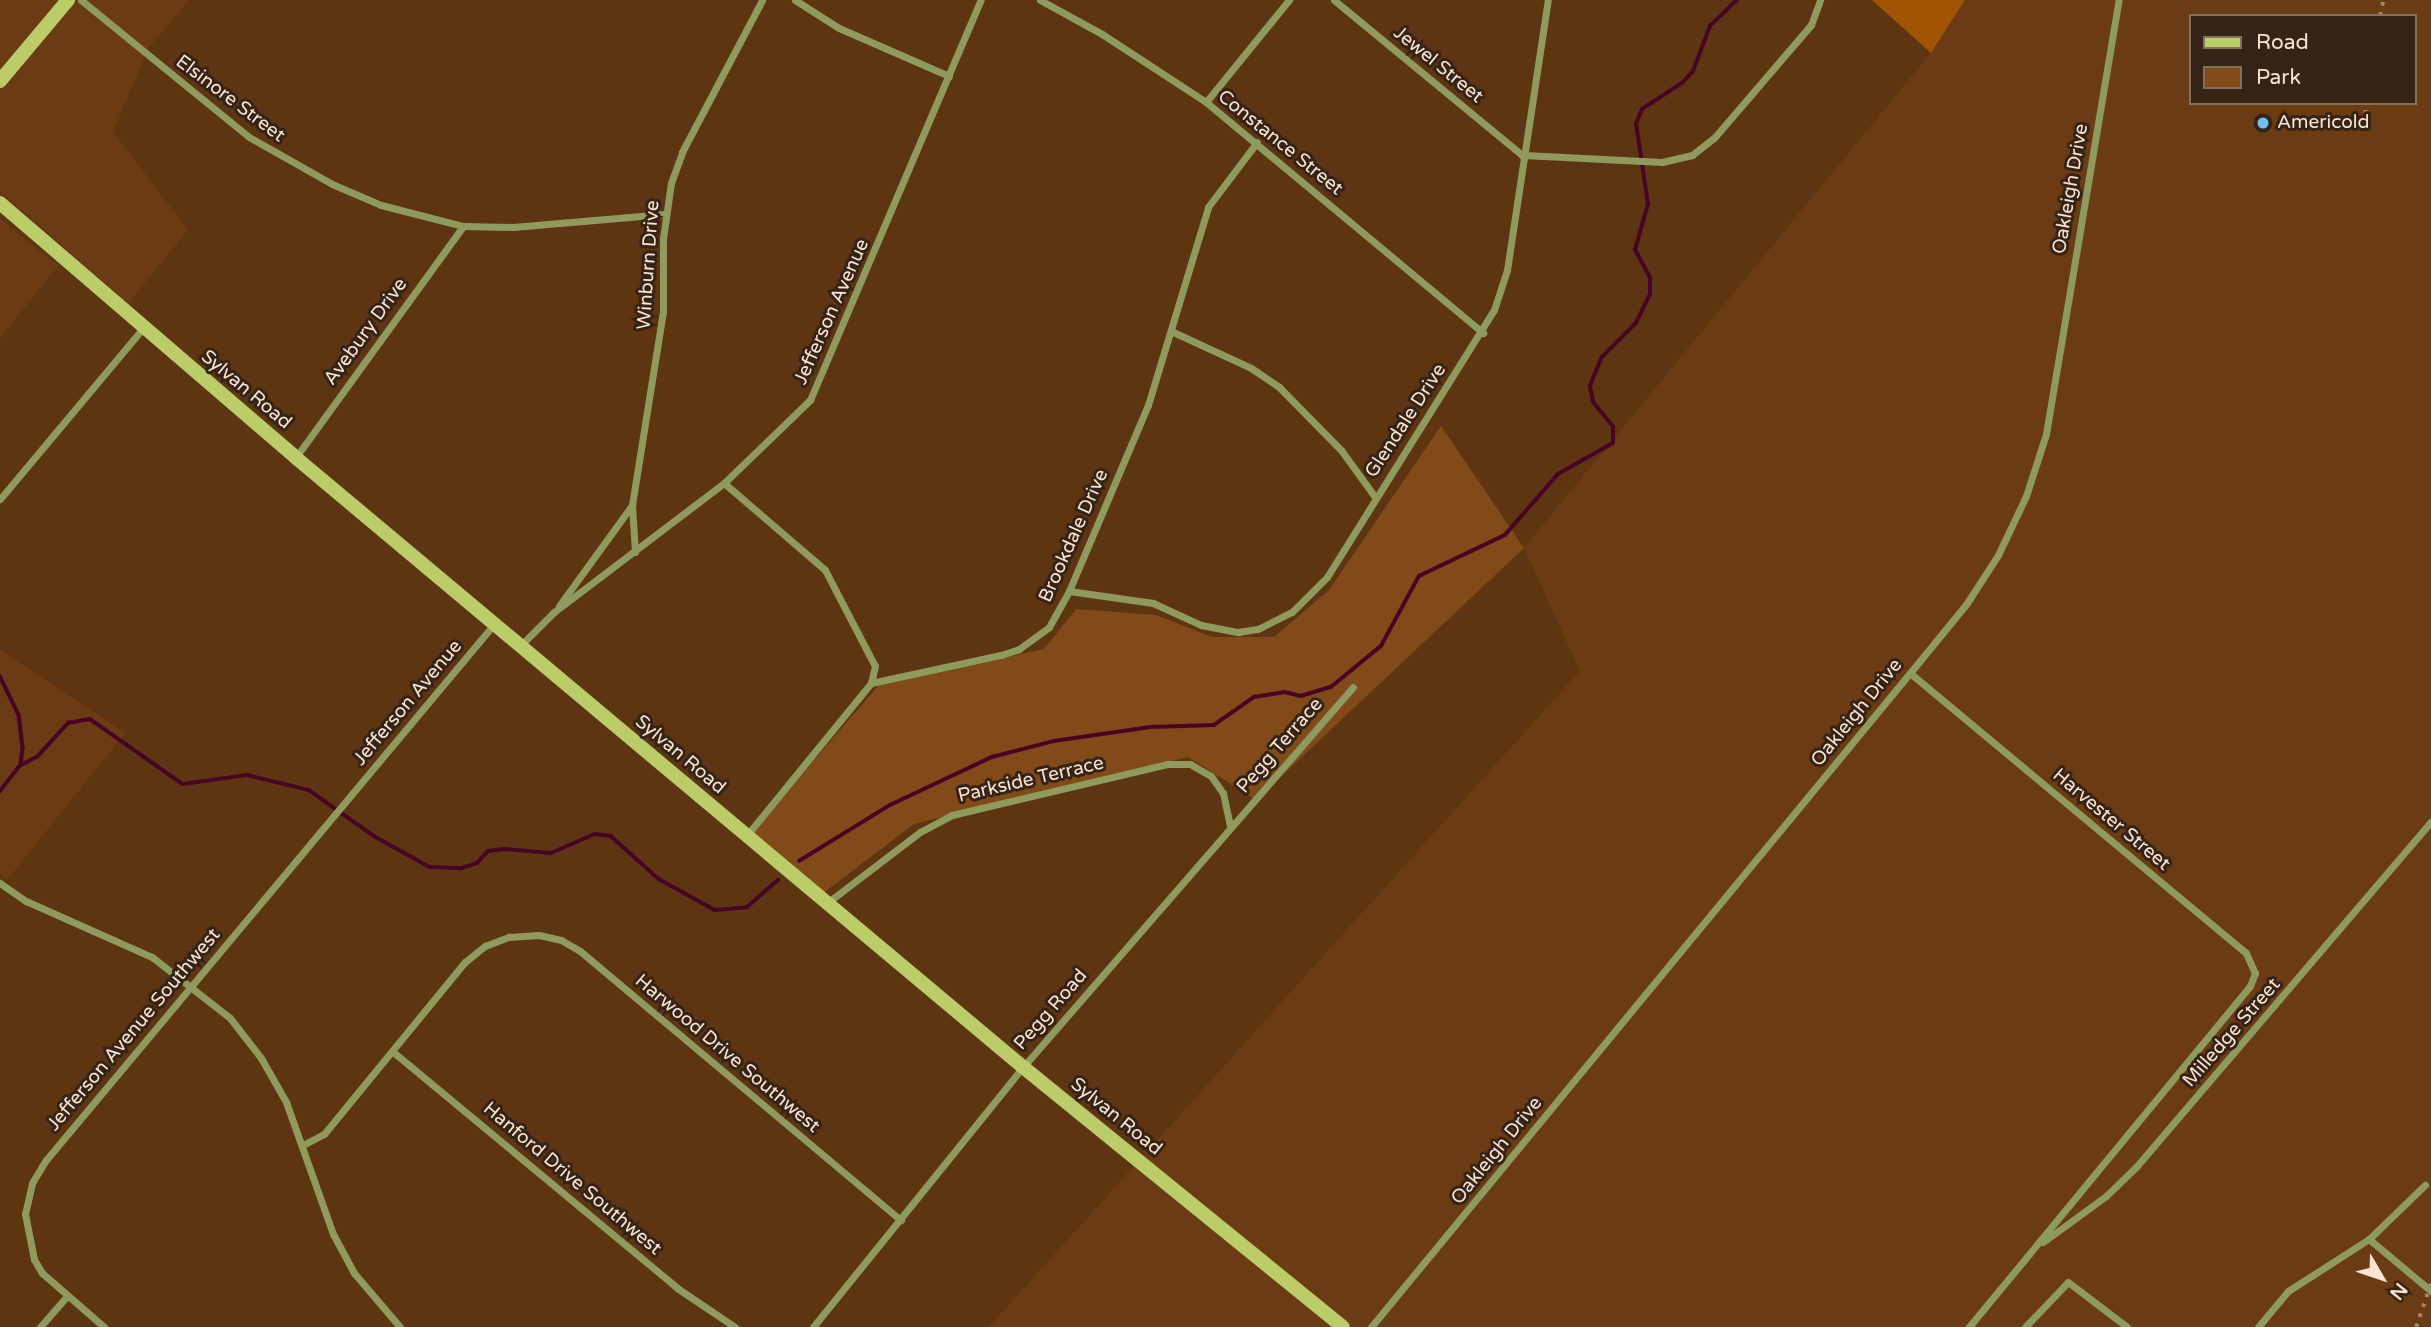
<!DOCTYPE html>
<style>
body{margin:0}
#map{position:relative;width:2431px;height:1327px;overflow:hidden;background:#5e3513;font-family:"Varela Round",sans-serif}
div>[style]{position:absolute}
.built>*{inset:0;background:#6b3c13}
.green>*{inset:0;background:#814a19}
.forest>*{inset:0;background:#a05504}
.stream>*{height:3.5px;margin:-1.75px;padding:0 1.75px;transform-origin:1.75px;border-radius:1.75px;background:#470425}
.street>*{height:7px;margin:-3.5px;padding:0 3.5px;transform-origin:3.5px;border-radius:3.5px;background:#8f9b5e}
.secondary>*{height:14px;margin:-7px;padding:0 7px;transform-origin:7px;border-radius:7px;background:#bbcd69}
.rail>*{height:3.5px;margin-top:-1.75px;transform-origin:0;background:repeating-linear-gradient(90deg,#a7856a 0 3.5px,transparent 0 10.5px)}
.dots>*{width:19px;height:19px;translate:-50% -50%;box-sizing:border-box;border:4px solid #352315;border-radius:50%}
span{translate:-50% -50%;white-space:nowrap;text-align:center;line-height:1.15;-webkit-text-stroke:6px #352315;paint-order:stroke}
.street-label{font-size:19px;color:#fde4d1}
.poi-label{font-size:19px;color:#fde4d1}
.left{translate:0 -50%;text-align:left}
.legend{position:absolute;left:2189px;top:14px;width:228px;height:91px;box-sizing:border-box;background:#352315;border:2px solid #857060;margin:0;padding:9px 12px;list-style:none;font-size:21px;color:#fde4d1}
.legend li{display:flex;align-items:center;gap:14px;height:35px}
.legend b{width:35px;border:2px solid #857060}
.north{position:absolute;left:2347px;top:1243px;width:70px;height:70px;-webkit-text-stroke:5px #352315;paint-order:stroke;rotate:129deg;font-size:19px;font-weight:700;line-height:28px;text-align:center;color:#fde4d1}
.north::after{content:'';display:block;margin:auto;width:24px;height:32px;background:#fde4d1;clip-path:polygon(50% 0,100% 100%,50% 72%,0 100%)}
</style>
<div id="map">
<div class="built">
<div style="clip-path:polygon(0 0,189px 0,149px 47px,113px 132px,188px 230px,128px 303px,0 191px)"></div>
<div style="clip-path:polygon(evenodd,1965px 0,2431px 0,2431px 1327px,989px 1327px,1580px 671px,1524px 548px,1931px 53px,1965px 0,2191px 16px,2415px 16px,2415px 103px,2191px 103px,2191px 16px)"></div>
<div style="clip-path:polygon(0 219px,58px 266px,0 338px)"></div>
<div style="clip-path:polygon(0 650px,125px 733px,7px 880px,0 874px)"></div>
</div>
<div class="green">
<div style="clip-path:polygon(1441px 426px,1524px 548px,1256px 800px,1188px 757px,914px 824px,822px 894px,750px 834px,879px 685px,1044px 649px,1076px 609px,1156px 615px,1212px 637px,1274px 637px,1329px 590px)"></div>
</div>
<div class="forest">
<div style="clip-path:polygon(1872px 0,1965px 0,1931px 53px)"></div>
</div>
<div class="stream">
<div style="left:0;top:676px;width:43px;rotate:64deg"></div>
<div style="left:19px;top:715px;width:32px;rotate:83deg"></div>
<div style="left:23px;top:747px;width:18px;rotate:96deg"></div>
<div style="left:21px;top:765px;width:34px;rotate:128deg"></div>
<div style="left:21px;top:765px;width:18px;rotate:-27deg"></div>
<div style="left:37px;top:757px;width:46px;rotate:-47.6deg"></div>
<div style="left:68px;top:723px;width:22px;rotate:-10deg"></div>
<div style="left:90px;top:719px;width:113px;rotate:35deg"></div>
<div style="left:183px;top:784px;width:65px;rotate:-8deg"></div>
<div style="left:247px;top:775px;width:64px;rotate:13.6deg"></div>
<div style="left:309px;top:790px;width:80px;rotate:35.3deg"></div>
<div style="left:374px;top:836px;width:64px;rotate:29deg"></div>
<div style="left:430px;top:867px;width:32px;rotate:2deg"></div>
<div style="left:462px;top:868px;width:16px;rotate:-18deg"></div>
<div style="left:477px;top:863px;width:16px;rotate:-47deg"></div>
<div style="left:488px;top:851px;width:16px;rotate:-7deg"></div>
<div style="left:504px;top:849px;width:47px;rotate:4.9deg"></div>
<div style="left:551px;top:853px;width:48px;rotate:-23.4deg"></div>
<div style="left:595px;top:834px;width:16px;rotate:7deg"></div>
<div style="left:611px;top:836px;width:64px;rotate:41.9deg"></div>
<div style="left:659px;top:879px;width:64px;rotate:29deg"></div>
<div style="left:715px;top:910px;width:32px;rotate:-5deg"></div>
<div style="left:747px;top:907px;width:41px;rotate:-41.1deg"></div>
<div style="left:799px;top:861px;width:107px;rotate:-31.6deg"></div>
<div style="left:890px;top:805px;width:113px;rotate:-25.2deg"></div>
<div style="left:992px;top:757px;width:64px;rotate:-14.5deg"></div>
<div style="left:1054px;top:741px;width:97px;rotate:-8.3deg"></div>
<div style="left:1150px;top:727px;width:64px;rotate:-1.8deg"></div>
<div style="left:1214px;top:725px;width:49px;rotate:-35deg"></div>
<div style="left:1254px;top:697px;width:31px;rotate:-9deg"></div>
<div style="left:1285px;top:692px;width:16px;rotate:14deg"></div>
<div style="left:1301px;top:696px;width:31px;rotate:-17deg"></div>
<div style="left:1331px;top:687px;width:65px;rotate:-39.4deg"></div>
<div style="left:1381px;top:646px;width:80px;rotate:-61.5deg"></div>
<div style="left:1419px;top:576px;width:95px;rotate:-25.5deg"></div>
<div style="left:1505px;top:535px;width:81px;rotate:-49deg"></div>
<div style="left:1558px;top:474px;width:63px;rotate:-29.4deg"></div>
<div style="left:1613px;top:443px;width:16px;rotate:-90deg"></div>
<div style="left:1613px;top:427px;width:32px;rotate:-129deg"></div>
<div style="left:1593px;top:402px;width:16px;rotate:-101deg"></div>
<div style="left:1590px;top:386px;width:31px;rotate:-68deg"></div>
<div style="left:1602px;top:357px;width:48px;rotate:-45deg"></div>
<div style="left:1636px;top:323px;width:32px;rotate:-64deg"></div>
<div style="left:1650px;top:294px;width:16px;rotate:-90deg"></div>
<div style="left:1650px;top:278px;width:32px;rotate:-118deg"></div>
<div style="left:1635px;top:250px;width:48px;rotate:-74.2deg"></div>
<div style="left:1648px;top:204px;width:81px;rotate:-98.5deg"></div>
<div style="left:1636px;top:124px;width:16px;rotate:-68deg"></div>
<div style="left:1642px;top:109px;width:48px;rotate:-33deg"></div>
<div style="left:1682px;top:83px;width:16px;rotate:-47deg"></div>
<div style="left:1693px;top:71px;width:48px;rotate:-69.3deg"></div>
<div style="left:1710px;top:26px;width:37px;rotate:-44deg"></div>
</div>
<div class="street">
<div style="left:81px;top:0;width:217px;rotate:39.2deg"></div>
<div style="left:249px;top:137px;width:95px;rotate:29.5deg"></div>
<div style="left:332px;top:184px;width:53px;rotate:23.2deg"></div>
<div style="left:381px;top:205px;width:85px;rotate:14.4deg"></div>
<div style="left:463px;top:226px;width:50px;rotate:1.1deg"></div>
<div style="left:513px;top:227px;width:152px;rotate:-4.9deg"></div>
<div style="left:795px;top:0;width:52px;rotate:32.5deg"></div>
<div style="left:839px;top:28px;width:120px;rotate:23.6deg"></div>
<div style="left:1040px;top:0;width:71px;rotate:28.7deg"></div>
<div style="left:1102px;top:34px;width:124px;rotate:33.2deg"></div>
<div style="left:1206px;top:102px;width:361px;rotate:39.8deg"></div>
<div style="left:1334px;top:0;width:244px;rotate:39.5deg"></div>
<div style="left:1522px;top:155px;width:140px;rotate:2.9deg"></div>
<div style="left:1662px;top:162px;width:31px;rotate:-13deg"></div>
<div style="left:1692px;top:155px;width:28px;rotate:-38deg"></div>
<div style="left:1714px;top:138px;width:149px;rotate:-49.4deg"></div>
<div style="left:1811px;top:25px;width:27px;rotate:-70deg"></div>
<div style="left:1206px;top:102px;width:132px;rotate:-50.9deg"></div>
<div style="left:1171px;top:331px;width:88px;rotate:24.8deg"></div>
<div style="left:1251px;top:368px;width:34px;rotate:34deg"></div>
<div style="left:1279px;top:387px;width:88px;rotate:45.5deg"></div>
<div style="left:1341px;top:450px;width:58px;rotate:54.1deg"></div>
<div style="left:296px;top:457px;width:285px;rotate:-54.1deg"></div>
<div style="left:724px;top:483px;width:133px;rotate:40.7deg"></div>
<div style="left:825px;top:570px;width:108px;rotate:62.5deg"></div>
<div style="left:875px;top:666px;width:17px;rotate:103deg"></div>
<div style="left:0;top:499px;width:223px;rotate:-50.1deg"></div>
<div style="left:635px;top:552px;width:47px;rotate:-93.7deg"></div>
<div style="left:632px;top:505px;width:195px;rotate:-80.9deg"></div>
<div style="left:663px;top:312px;width:73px;rotate:-90deg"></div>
<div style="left:663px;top:239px;width:57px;rotate:-81.9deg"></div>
<div style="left:671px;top:183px;width:33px;rotate:-70deg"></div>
<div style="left:682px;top:152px;width:172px;rotate:-62.2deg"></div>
<div style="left:1069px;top:591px;width:85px;rotate:8.1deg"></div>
<div style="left:1153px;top:603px;width:53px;rotate:24.6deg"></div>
<div style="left:1201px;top:625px;width:38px;rotate:11deg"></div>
<div style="left:1238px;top:632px;width:20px;rotate:-9deg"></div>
<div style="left:1258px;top:629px;width:38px;rotate:-27deg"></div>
<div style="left:1292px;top:612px;width:49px;rotate:-45deg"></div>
<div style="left:1327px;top:577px;width:315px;rotate:-58deg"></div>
<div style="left:1494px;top:310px;width:42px;rotate:-72deg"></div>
<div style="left:1507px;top:270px;width:273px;rotate:-81.4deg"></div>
<div style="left:559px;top:606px;width:125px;rotate:-54.1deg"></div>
<div style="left:520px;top:646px;width:48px;rotate:-45deg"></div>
<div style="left:554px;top:612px;width:213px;rotate:-37.2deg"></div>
<div style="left:724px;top:483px;width:120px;rotate:-44deg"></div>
<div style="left:810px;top:400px;width:435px;rotate:-66.9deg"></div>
<div style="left:1910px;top:673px;width:437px;rotate:39.8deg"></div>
<div style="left:2246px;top:953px;width:22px;rotate:66deg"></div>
<div style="left:2255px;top:973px;width:14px;rotate:111deg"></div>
<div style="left:2250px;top:986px;width:442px;rotate:129.5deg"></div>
<div style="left:747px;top:835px;width:196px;rotate:-50.8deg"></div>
<div style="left:871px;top:683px;width:133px;rotate:-12.2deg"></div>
<div style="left:1001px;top:655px;width:19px;rotate:-18deg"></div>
<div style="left:1019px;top:649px;width:37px;rotate:-36deg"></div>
<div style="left:1049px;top:627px;width:41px;rotate:-60.9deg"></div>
<div style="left:1069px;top:591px;width:202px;rotate:-67deg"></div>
<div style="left:1148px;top:405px;width:207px;rotate:-73.1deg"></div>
<div style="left:1208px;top:207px;width:81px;rotate:-53deg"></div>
<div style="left:0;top:883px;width:32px;rotate:35deg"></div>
<div style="left:26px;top:901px;width:138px;rotate:24deg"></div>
<div style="left:152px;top:957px;width:99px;rotate:38deg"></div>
<div style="left:230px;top:1018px;width:51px;rotate:52.2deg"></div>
<div style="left:261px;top:1058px;width:51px;rotate:60.4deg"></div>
<div style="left:286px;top:1102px;width:140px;rotate:70.4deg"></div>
<div style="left:333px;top:1234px;width:44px;rotate:61.7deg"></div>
<div style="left:354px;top:1273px;width:71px;rotate:49.6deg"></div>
<div style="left:827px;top:903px;width:117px;rotate:-37.4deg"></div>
<div style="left:920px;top:832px;width:36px;rotate:-28deg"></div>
<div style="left:952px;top:815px;width:221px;rotate:-13.3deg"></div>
<div style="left:1167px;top:764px;width:23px"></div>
<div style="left:1190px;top:764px;width:24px;rotate:30deg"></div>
<div style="left:1211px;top:776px;width:21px;rotate:55deg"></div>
<div style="left:1223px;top:793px;width:34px;rotate:78deg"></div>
<div style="left:392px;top:1051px;width:371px;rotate:39.7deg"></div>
<div style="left:677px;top:1288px;width:70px;rotate:33.9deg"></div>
<div style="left:303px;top:1145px;width:24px;rotate:-28deg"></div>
<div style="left:324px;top:1134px;width:222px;rotate:-50.7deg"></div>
<div style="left:465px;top:962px;width:26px;rotate:-39deg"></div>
<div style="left:485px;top:946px;width:26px;rotate:-21deg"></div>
<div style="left:509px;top:937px;width:30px;rotate:-4deg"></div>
<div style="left:539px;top:935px;width:23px;rotate:13deg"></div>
<div style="left:561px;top:940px;width:22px;rotate:30deg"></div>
<div style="left:580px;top:951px;width:419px;rotate:40deg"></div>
<div style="left:2369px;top:1239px;width:81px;rotate:40deg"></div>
<div style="left:2043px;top:1242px;width:78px;rotate:-36.1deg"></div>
<div style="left:2106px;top:1196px;width:42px;rotate:-44deg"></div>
<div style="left:2136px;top:1167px;width:455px;rotate:-49.5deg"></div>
<div style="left:40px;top:1327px;width:41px;rotate:-48.9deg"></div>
<div style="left:104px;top:1327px;width:82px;rotate:-138.9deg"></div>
<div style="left:42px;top:1273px;width:16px;rotate:-120deg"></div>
<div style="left:34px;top:1259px;width:46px;rotate:-101.3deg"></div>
<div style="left:25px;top:1214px;width:32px;rotate:-77deg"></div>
<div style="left:32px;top:1183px;width:27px;rotate:-59deg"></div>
<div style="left:46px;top:1160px;width:699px;rotate:-50.11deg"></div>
<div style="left:813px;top:1327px;width:334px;rotate:-51.1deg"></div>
<div style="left:1023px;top:1067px;width:503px;rotate:-49.03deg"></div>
<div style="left:1371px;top:1327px;width:847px;rotate:-50.51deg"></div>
<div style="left:1910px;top:673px;width:90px;rotate:-50.8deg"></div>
<div style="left:1967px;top:603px;width:57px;rotate:-57.1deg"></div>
<div style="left:1998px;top:555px;width:65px;rotate:-64.6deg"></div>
<div style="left:2026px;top:496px;width:65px;rotate:-72.1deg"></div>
<div style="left:2046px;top:434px;width:440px;rotate:-80.5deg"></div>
<div style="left:2025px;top:1327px;width:62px;rotate:-46.3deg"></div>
<div style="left:2068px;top:1282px;width:74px;rotate:37.3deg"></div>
<div style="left:2258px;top:1327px;width:47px;rotate:-50.2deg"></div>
<div style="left:2288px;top:1291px;width:96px;rotate:-32.7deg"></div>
<div style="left:2369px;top:1239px;width:78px;rotate:-44deg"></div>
</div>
<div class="secondary">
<div style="left:0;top:81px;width:106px;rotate:-50deg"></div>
<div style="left:0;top:203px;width:389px;rotate:40.7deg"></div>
<div style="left:295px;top:457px;width:950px;rotate:39.96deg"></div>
<div style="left:1023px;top:1067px;width:412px;rotate:39.1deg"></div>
</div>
<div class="rail">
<div style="left:2380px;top:16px;width:16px;rotate:-79deg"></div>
<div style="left:2363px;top:124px;width:21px;rotate:-79deg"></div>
<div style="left:2416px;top:1327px;width:46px;rotate:-71.2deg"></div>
</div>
<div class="dots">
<div style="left:2263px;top:123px;background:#70c1f4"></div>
</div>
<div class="street-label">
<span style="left:1438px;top:65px;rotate:39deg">Jewel Street</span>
<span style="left:230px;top:99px;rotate:37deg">Elsinore Street</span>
<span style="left:1280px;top:143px;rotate:39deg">Constance Street</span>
<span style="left:2071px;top:189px;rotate:-80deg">Oakleigh Drive</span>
<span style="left:649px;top:265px;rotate:-86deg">Winburn Drive</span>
<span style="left:832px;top:312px;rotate:-66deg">Jefferson Avenue</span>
<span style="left:366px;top:332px;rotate:-54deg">Avebury Drive</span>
<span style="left:246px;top:390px;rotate:40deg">Sylvan Road</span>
<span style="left:1406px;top:421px;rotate:-57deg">Glendale Drive</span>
<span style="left:1074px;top:536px;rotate:-66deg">Brookdale Drive</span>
<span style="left:408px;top:703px;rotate:-50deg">Jefferson Avenue</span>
<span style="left:1857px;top:713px;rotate:-51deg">Oakleigh Drive</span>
<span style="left:1280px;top:746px;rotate:-49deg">Pegg Terrace</span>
<span style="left:680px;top:755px;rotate:40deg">Sylvan Road</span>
<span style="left:1031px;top:780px;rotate:-13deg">Parkside Terrace</span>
<span style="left:2111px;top:820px;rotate:40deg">Harvester Street</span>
<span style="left:1051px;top:1010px;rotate:-49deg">Pegg Road</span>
<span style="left:134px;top:1030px;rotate:-50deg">Jefferson Avenue Southwest</span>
<span style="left:2232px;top:1033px;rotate:-49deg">Milledge Street</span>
<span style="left:727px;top:1054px;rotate:40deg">Harwood Drive Southwest</span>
<span style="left:1116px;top:1117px;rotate:39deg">Sylvan Road</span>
<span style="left:1497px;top:1151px;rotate:-51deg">Oakleigh Drive</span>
<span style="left:572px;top:1179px;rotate:40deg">Hanford Drive Southwest</span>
</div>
<div class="poi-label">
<span class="left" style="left:2277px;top:123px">Americold</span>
</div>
<ul class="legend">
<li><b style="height:9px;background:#bbcd69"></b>Road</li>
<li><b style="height:19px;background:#814a19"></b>Park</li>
</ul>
<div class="north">N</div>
</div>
